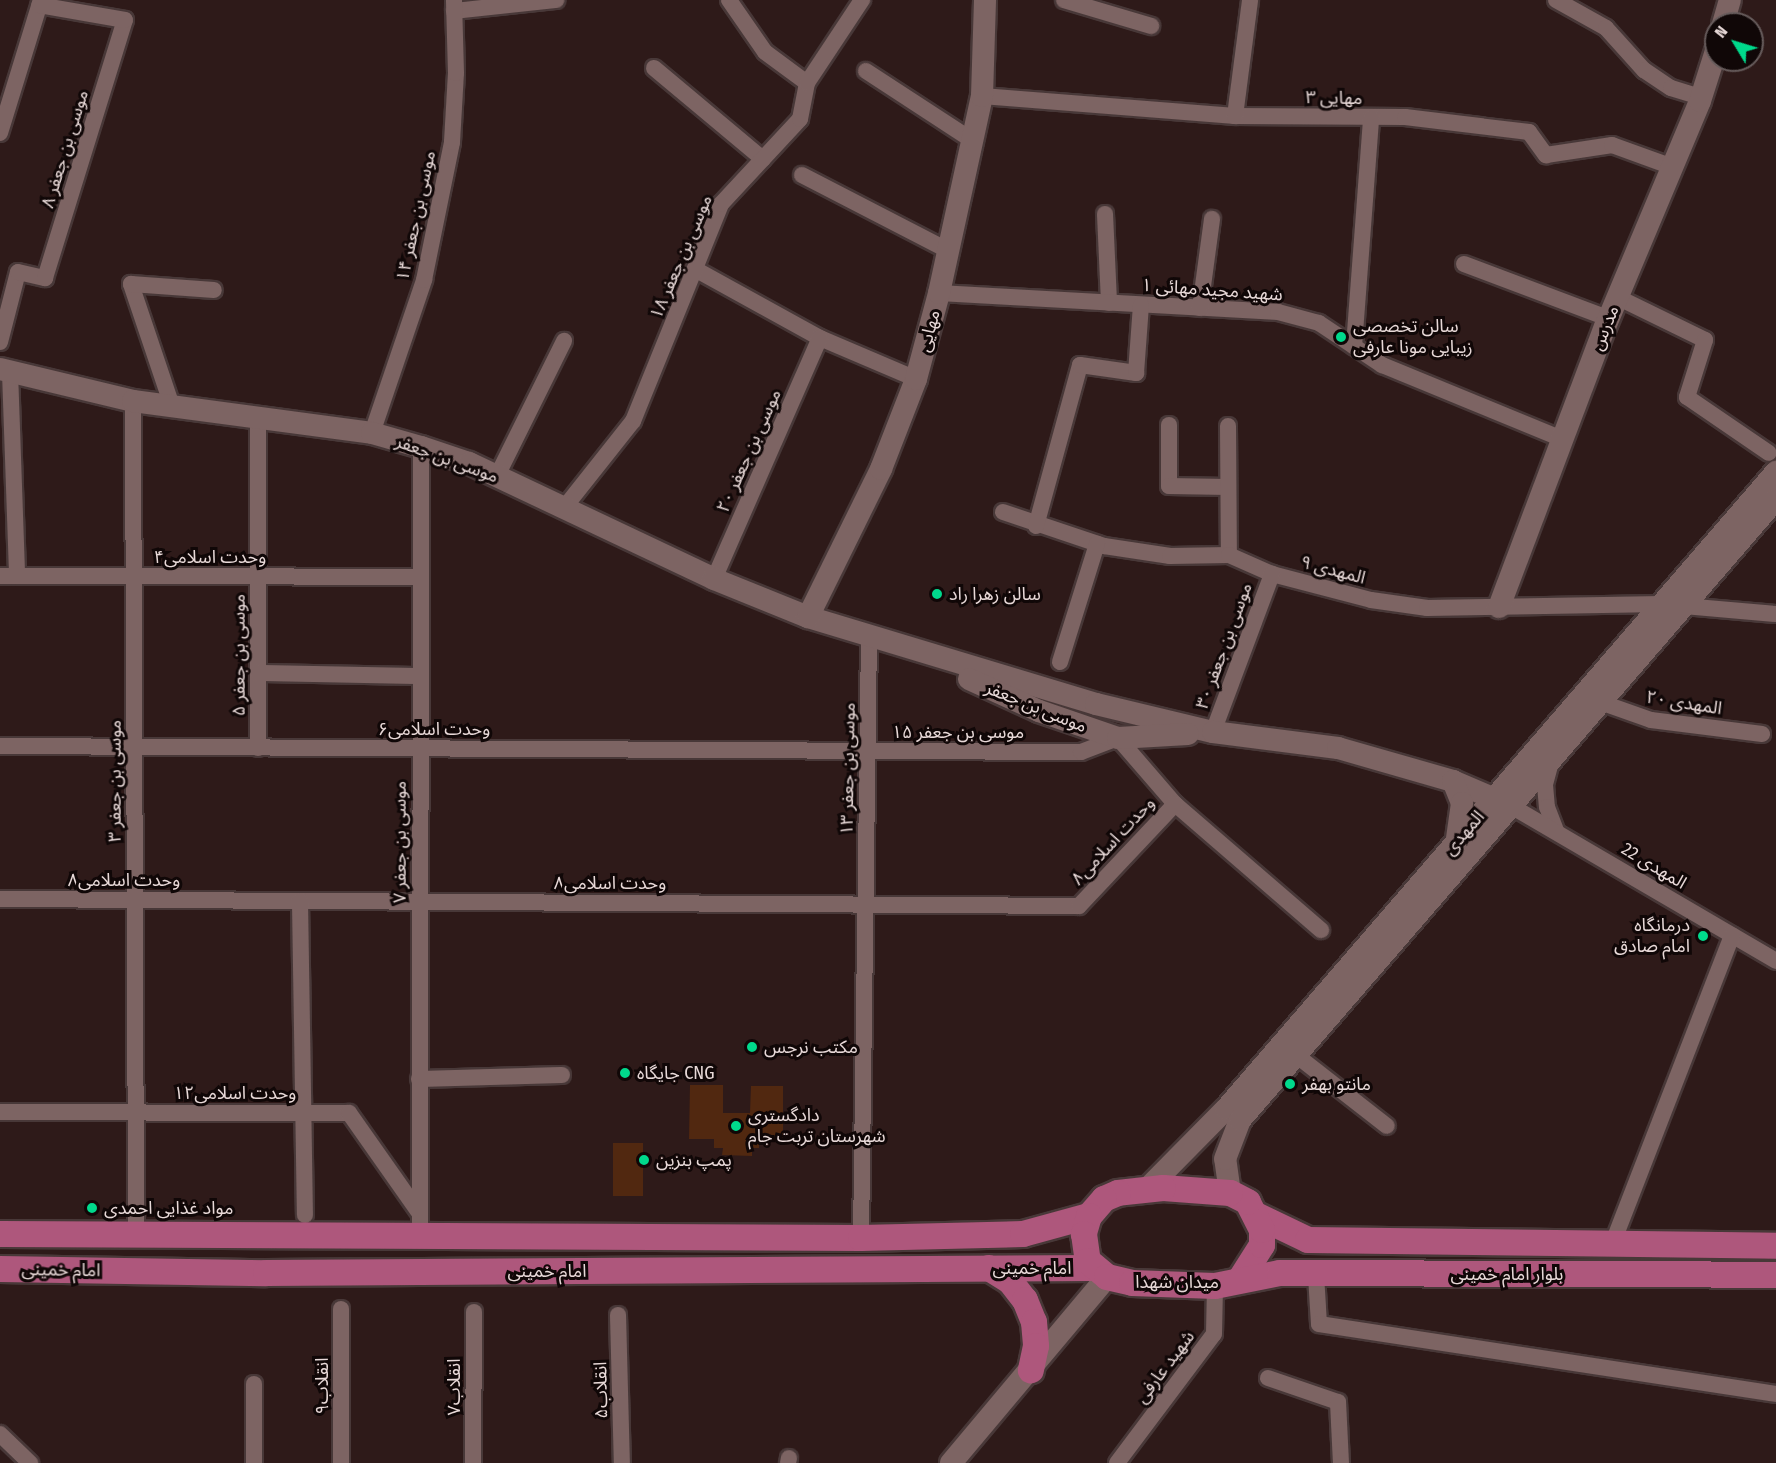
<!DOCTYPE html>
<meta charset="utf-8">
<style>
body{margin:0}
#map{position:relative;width:1776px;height:1463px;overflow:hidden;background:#2e1a19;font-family:"Fira Sans Condensed","Noto Sans Arabic",sans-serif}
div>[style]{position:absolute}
.building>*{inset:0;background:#512810;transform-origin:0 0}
.roads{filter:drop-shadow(2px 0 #483838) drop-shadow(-2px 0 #483838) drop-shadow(0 2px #483838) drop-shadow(0 -2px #483838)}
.street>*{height:16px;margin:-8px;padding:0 8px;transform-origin:8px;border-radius:8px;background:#7d6463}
.secondary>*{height:22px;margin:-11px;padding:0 11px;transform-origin:11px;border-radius:11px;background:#7d6463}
.primary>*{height:26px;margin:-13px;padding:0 13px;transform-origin:13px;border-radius:13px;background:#ae577c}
.dots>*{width:16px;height:16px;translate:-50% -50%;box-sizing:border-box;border:3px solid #100707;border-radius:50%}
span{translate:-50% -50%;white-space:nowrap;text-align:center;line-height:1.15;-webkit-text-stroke:6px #100707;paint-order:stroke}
.street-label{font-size:18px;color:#e8d9d8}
.poi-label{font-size:18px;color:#e8d9d8}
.left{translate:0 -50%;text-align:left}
.right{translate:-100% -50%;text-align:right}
.north{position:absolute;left:1704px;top:12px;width:60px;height:60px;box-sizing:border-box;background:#100707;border:2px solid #665b5b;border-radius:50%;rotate:308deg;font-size:16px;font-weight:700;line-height:24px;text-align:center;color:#e8d9d8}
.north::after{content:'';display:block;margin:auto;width:21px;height:27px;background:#00d98c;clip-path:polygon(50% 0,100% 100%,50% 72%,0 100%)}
</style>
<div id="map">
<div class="building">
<div style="clip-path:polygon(690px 1085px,723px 1085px,723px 1113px,750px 1113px,751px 1086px,783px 1086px,783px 1140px,759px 1140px,759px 1148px,752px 1148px,752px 1156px,722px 1155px,723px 1148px,714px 1148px,714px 1139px,689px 1139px)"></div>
<div style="left:613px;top:1143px;width:30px;height:53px"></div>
</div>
<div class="roads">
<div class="street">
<div style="left:729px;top:0;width:63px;rotate:55.3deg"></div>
<div style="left:765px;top:52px;width:52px;rotate:36.4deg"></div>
<div style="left:1064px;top:0;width:91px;rotate:16.6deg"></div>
<div style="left:1556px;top:0;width:57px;rotate:29.2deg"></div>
<div style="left:1606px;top:28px;width:57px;rotate:47.9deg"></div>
<div style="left:1644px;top:70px;width:32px;rotate:34deg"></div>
<div style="left:1671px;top:88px;width:31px;rotate:17deg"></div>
<div style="left:454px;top:11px;width:103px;rotate:-6.2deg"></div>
<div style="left:654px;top:68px;width:142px;rotate:39.9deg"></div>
<div style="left:866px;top:71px;width:126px;rotate:33.1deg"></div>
<div style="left:982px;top:96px;width:254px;rotate:4.5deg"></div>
<div style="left:1235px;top:116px;width:170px;rotate:0.3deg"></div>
<div style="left:1405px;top:117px;width:125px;rotate:6.9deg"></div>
<div style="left:1529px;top:132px;width:29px;rotate:54deg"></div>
<div style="left:1546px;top:155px;width:67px;rotate:-8.6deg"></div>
<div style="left:1612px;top:145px;width:62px;rotate:19.9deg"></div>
<div style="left:1235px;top:116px;width:117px;rotate:-82.6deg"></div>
<div style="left:0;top:133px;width:139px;rotate:-72.9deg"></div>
<div style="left:802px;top:175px;width:165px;rotate:27.3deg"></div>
<div style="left:1105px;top:214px;width:89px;rotate:87.4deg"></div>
<div style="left:1464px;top:264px;width:154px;rotate:20.6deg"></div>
<div style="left:695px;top:269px;width:143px;rotate:28.9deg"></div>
<div style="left:820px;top:338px;width:104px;rotate:23.1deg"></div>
<div style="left:939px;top:293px;width:340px;rotate:3.2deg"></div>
<div style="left:1278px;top:312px;width:42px;rotate:15deg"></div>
<div style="left:1319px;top:323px;width:76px;rotate:33.7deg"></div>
<div style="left:1382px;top:365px;width:195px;rotate:22.3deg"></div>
<div style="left:1617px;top:297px;width:98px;rotate:26deg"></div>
<div style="left:1705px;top:340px;width:60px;rotate:107.5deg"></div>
<div style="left:1687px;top:397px;width:99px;rotate:34.3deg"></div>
<div style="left:1200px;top:308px;width:90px;rotate:-82.3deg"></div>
<div style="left:0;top:342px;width:72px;rotate:-75.6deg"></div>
<div style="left:18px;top:272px;width:28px;rotate:13deg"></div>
<div style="left:45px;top:278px;width:270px;rotate:-72.8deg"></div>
<div style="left:125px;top:20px;width:87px;rotate:-170.1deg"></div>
<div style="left:1354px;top:346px;width:229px;rotate:-85.7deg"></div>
<div style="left:10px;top:372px;width:204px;rotate:88deg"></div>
<div style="left:133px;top:401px;width:832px;rotate:89.79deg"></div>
<div style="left:172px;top:406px;width:129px;rotate:-108.6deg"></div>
<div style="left:131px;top:284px;width:83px;rotate:4.1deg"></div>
<div style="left:258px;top:418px;width:330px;rotate:90deg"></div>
<div style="left:1169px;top:425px;width:61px;rotate:90deg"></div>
<div style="left:1169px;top:486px;width:59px;rotate:1deg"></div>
<div style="left:1228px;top:426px;width:129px;rotate:89.6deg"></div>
<div style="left:372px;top:433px;width:162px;rotate:-71.2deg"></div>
<div style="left:424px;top:280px;width:141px;rotate:-78.5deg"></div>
<div style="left:452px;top:142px;width:69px;rotate:-86.7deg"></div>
<div style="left:456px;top:73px;width:73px;rotate:-91.6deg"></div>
<div style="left:497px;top:476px;width:151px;rotate:-63.6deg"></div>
<div style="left:564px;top:508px;width:111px;rotate:-51.6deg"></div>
<div style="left:633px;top:421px;width:234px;rotate:-67.9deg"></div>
<div style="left:721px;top:204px;width:116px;rotate:-47.1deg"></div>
<div style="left:800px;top:119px;width:37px;rotate:-79deg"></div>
<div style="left:807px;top:83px;width:100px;rotate:-56.5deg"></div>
<div style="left:1003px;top:512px;width:107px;rotate:18.6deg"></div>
<div style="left:1104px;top:546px;width:67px;rotate:8.6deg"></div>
<div style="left:1170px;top:556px;width:59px;rotate:-1deg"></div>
<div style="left:1229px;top:555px;width:47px;rotate:23.8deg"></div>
<div style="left:1272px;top:574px;width:102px;rotate:14.7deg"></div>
<div style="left:1371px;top:600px;width:57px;rotate:8.1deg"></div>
<div style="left:1427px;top:608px;width:235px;rotate:-1deg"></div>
<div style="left:1036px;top:526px;width:167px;rotate:-74.7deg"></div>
<div style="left:1080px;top:365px;width:57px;rotate:8.1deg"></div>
<div style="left:1136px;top:373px;width:68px;rotate:-85.8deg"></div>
<div style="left:0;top:576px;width:421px;rotate:0.1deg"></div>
<div style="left:714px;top:579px;width:263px;rotate:-66.3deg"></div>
<div style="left:1684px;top:606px;width:92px;rotate:5deg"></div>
<div style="left:1060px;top:662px;width:124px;rotate:-72.6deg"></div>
<div style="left:258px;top:673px;width:162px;rotate:1.1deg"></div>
<div style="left:1600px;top:702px;width:54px;rotate:19.4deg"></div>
<div style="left:1651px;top:720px;width:112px;rotate:7.2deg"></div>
<div style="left:1213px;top:732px;width:169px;rotate:-69.5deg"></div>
<div style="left:0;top:746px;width:1081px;rotate:0.32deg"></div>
<div style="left:1081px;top:752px;width:40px;rotate:-21deg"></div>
<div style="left:1118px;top:738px;width:87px;rotate:49.2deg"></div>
<div style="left:1175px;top:804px;width:193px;rotate:40.8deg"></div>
<div style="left:1551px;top:762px;width:24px;rotate:105deg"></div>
<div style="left:1545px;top:785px;width:22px;rotate:85deg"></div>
<div style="left:1547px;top:807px;width:25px;rotate:69deg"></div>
<div style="left:1511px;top:806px;width:307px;rotate:30.3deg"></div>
<div style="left:0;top:899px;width:1079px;rotate:0.37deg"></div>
<div style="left:1079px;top:906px;width:140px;rotate:-46.7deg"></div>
<div style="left:300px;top:901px;width:314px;rotate:89.1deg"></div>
<div style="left:1296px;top:1055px;width:115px;rotate:38deg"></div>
<div style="left:419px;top:1079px;width:143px;rotate:-1.6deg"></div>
<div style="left:0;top:1112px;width:349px;rotate:0.2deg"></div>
<div style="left:349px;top:1113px;width:120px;rotate:54.9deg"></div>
<div style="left:420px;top:1236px;width:789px;rotate:-89.93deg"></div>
<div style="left:861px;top:1238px;width:604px;rotate:-89.24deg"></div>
<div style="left:1612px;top:1245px;width:332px;rotate:-68.8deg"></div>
<div style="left:1316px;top:1275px;width:49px;rotate:86.5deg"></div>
<div style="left:1319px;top:1324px;width:462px;rotate:8.7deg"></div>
<div style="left:618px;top:1315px;width:148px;rotate:88.5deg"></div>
<div style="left:1268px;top:1378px;width:74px;rotate:18.9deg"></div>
<div style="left:1338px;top:1402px;width:61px;rotate:87.2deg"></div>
<div style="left:0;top:1434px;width:42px;rotate:44deg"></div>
<div style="left:254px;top:1463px;width:79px;rotate:-90deg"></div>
<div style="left:341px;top:1463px;width:154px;rotate:-90deg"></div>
<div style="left:473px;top:1463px;width:151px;rotate:-89.6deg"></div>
<div style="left:788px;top:1463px;width:5px;rotate:-79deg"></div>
<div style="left:1117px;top:1463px;width:161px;rotate:-53.1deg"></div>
<div style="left:1214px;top:1334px;width:48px;rotate:-88.8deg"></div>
</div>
<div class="secondary">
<div style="left:1723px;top:24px;width:25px;rotate:-74deg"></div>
<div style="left:0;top:369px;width:137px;rotate:13.5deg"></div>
<div style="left:133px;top:401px;width:241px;rotate:7.6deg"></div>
<div style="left:372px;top:433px;width:51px;rotate:15.9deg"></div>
<div style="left:421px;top:447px;width:51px;rotate:18.4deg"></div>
<div style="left:469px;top:463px;width:271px;rotate:25.3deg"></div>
<div style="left:714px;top:579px;width:101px;rotate:22deg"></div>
<div style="left:808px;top:617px;width:301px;rotate:16.8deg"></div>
<div style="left:1096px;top:704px;width:120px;rotate:13.5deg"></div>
<div style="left:1213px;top:732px;width:126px;rotate:7.3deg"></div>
<div style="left:1338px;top:748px;width:120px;rotate:16deg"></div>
<div style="left:1453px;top:781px;width:63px;rotate:23.3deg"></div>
<div style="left:1499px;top:607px;width:299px;rotate:-69.3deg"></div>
<div style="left:1605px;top:327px;width:245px;rotate:-67.2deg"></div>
<div style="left:1700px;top:101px;width:52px;rotate:-72.3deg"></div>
<div style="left:808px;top:617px;width:165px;rotate:-63.7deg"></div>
<div style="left:881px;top:469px;width:97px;rotate:-68.7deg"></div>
<div style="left:916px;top:379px;width:89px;rotate:-75deg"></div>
<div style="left:939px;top:293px;width:202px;rotate:-77.7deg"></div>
<div style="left:982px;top:96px;width:96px;rotate:-88.2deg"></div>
<div style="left:969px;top:679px;width:77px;rotate:24.6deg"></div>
<div style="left:1039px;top:711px;width:83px;rotate:18.9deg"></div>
<div style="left:1118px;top:738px;width:70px;rotate:-3.3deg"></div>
<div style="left:1453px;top:781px;width:24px;rotate:68deg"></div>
<div style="left:1462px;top:803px;width:37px;rotate:98deg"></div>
<div style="left:1147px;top:1189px;width:112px;rotate:-45.4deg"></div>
<div style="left:1226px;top:1109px;width:842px;rotate:-49.19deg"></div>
<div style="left:1230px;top:1193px;width:34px;rotate:-98deg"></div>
<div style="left:1225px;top:1159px;width:42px;rotate:-69deg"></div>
<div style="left:1240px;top:1120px;width:820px;rotate:-49.2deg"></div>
<div style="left:951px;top:1463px;width:243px;rotate:-50deg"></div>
</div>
<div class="primary">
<div style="left:1258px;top:1216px;width:55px;rotate:25.6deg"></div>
<div style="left:1308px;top:1240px;width:468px;rotate:0.7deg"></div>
<div style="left:0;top:1234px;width:861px;rotate:0.27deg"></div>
<div style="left:861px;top:1238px;width:162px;rotate:-1.4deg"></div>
<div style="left:1023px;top:1234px;width:68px;rotate:-15.3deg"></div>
<div style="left:989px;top:1268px;width:25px;rotate:32deg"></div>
<div style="left:1010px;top:1281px;width:24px;rotate:52deg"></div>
<div style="left:1025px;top:1300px;width:24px;rotate:68deg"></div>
<div style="left:1034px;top:1322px;width:24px;rotate:85deg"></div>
<div style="left:1036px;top:1346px;width:25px;rotate:102deg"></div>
<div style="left:0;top:1269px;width:266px;rotate:0.9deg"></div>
<div style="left:266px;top:1273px;width:827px;rotate:-0.35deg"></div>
<div style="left:1240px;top:1280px;width:41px;rotate:-57.8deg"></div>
<div style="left:1262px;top:1245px;width:15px;rotate:-90deg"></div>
<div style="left:1262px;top:1230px;width:31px;rotate:-117deg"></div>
<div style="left:1248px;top:1202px;width:20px;rotate:-153deg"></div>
<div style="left:1230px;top:1193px;width:67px;rotate:-175.7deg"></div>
<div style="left:1163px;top:1188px;width:45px;rotate:173.7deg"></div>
<div style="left:1118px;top:1193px;width:15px;rotate:157deg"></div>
<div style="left:1104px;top:1199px;width:23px;rotate:131deg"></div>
<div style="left:1089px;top:1216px;width:19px;rotate:106deg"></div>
<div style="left:1084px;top:1234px;width:27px;rotate:82deg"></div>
<div style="left:1088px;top:1261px;width:25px;rotate:40deg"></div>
<div style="left:1107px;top:1277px;width:26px;rotate:13deg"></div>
<div style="left:1132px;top:1283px;width:83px;rotate:2.1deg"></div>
<div style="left:1215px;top:1286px;width:66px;rotate:-11.3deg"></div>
<div style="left:1280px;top:1273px;width:496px;rotate:0.2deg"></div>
</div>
</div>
<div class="dots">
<div style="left:1341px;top:337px;background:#00d98c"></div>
<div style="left:937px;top:594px;background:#00d98c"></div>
<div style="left:1703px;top:936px;background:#00d98c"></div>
<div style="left:752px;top:1047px;background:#00d98c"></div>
<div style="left:625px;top:1073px;background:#00d98c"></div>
<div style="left:1290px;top:1084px;background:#00d98c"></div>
<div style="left:736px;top:1126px;background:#00d98c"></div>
<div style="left:644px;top:1160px;background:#00d98c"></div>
<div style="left:92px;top:1208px;background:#00d98c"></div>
</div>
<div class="street-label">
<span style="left:1334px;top:98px;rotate:1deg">مهایی ۳</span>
<span style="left:65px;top:149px;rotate:-73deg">موسی بن جعفر ۸</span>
<span style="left:416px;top:216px;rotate:-78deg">موسی بن جعفر ۱۴</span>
<span style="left:681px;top:257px;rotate:-67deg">موسی بن جعفر ۱۸</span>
<span style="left:1212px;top:290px;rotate:4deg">شهید مجید مهائی ۱</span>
<span style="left:1605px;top:328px;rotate:-68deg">مدرس</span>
<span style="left:929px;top:331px;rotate:-75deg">مهایی</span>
<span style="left:749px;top:451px;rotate:-66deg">موسی بن جعفر ۲۰</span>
<span style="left:447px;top:459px;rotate:20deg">موسی بن جعفر</span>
<span style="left:210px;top:557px">وحدت اسلامی۴</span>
<span style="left:1333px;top:570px;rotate:15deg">المهدی ۹</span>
<span style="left:1224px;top:646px;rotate:-70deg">موسی بن جعفر ۳۰</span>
<span style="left:239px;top:655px;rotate:-90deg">موسی بن جعفر ۵</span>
<span style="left:1684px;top:703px;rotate:9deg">المهدی ۲۰</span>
<span style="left:1036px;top:707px;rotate:22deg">موسی بن جعفر</span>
<span style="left:434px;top:729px">وحدت اسلامی۶</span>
<span style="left:958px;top:732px">موسی بن جعفر ۱۵</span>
<span style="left:848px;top:769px;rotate:-89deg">موسی بن جعفر ۱۳</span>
<span style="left:115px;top:781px;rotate:-90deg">موسی بن جعفر ۳</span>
<span style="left:1464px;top:833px;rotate:-49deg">المهدی</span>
<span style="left:1113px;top:841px;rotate:-47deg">وحدت اسلامی۸</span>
<span style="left:400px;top:842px;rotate:-90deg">موسی بن جعفر ۷</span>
<span style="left:1654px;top:866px;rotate:31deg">المهدی 22</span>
<span style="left:124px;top:880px">وحدت اسلامی۸</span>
<span style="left:610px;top:883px">وحدت اسلامی۸</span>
<span style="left:235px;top:1093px">وحدت اسلامی۱۲</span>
<span style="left:1032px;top:1268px">امام خمینی</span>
<span style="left:61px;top:1270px;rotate:1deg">امام خمینی</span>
<span style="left:547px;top:1271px">امام خمینی</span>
<span style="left:1507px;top:1274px">بلوار امام خمینی</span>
<span style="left:1177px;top:1282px">میدان شهدا</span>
<span style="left:1165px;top:1367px;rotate:-53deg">شهید عارفی</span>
<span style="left:322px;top:1386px;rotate:-90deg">انقلاب۹</span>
<span style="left:454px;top:1387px;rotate:-90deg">انقلاب۷</span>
<span style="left:601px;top:1390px;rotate:-91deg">انقلاب۵</span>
</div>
<div class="poi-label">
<span class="left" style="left:1353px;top:337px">سالن تخصصی<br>زیبایی مونا عارفی</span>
<span class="left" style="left:949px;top:594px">سالن زهرا راد</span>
<span class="right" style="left:1690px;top:936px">درمانگاه<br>امام صادق</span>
<span class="left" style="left:764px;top:1047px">مكتب نرجس</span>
<span class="left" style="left:637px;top:1073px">جایگاه CNG</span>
<span class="left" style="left:1302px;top:1084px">مانتو بهفر</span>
<span class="left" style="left:748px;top:1126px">دادگستری<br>شهرستان تربت جام</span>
<span class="left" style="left:656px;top:1160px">پمپ بنزین</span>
<span class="left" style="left:104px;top:1208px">مواد غذایی احمدی</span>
</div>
<div class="north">N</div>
</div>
